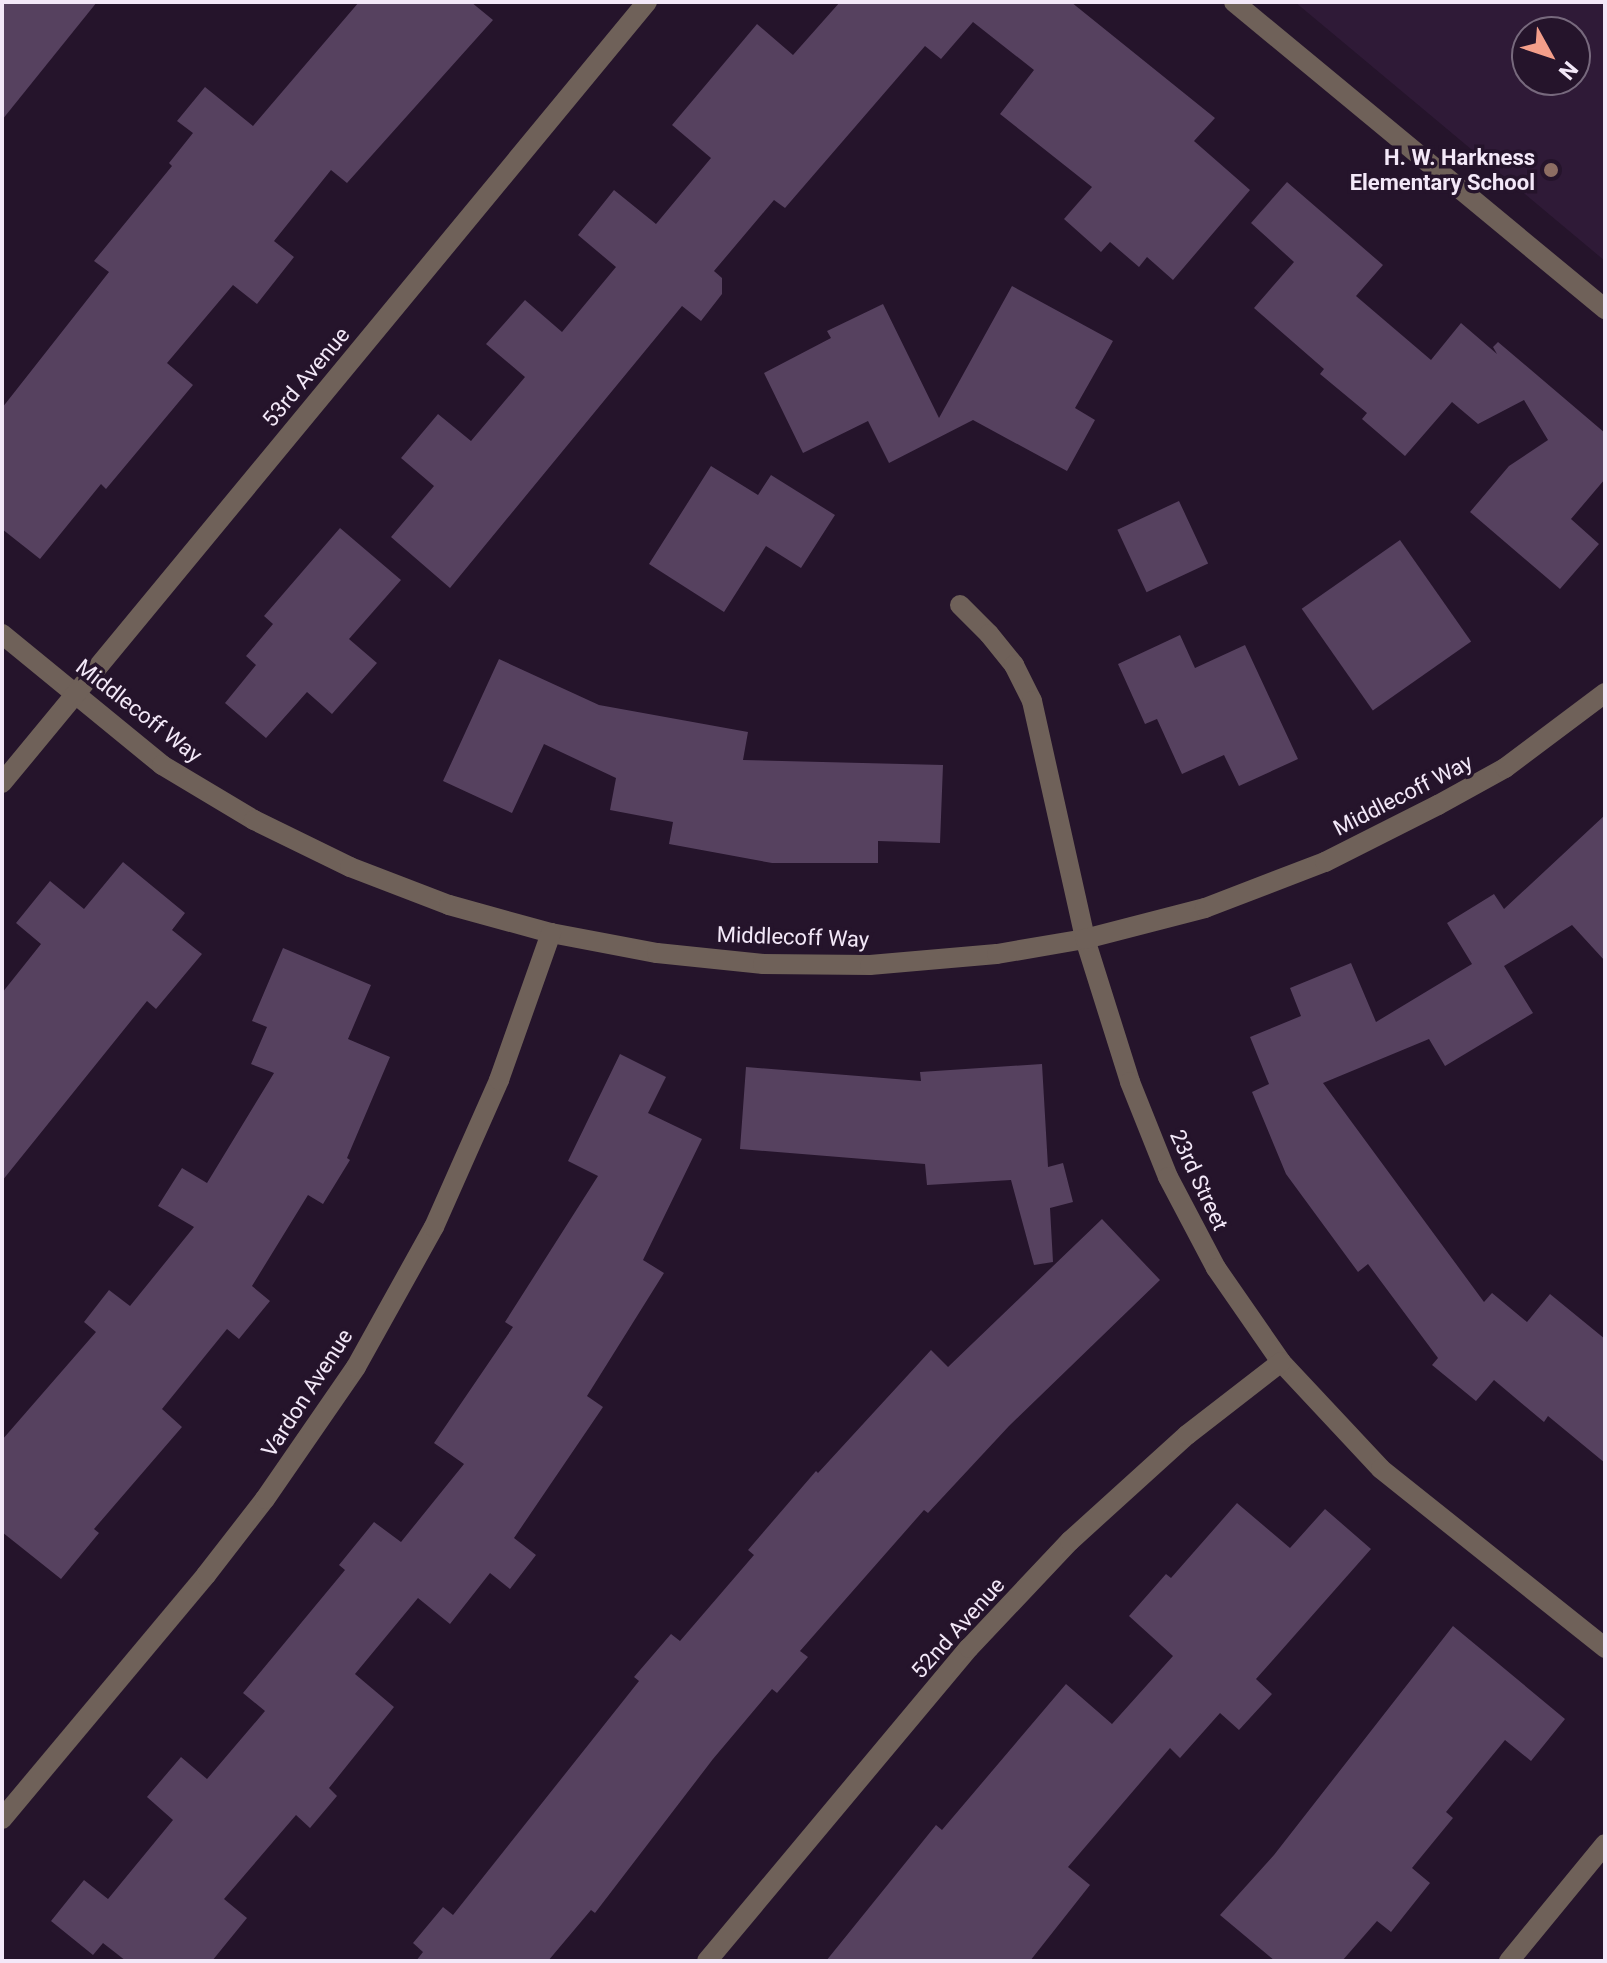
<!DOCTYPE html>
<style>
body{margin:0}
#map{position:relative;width:1607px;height:1963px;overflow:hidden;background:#25142b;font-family:Roboto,sans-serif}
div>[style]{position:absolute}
.built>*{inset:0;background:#2f1a37}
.building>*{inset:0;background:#56415f;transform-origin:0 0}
.minor>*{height:20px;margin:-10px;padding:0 10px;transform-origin:10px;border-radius:10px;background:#6f6159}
.dots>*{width:22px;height:22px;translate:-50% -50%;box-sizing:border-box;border:4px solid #25142b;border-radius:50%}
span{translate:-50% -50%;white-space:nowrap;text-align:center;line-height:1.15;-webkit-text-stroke:7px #25142b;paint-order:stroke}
.poi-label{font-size:22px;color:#f3e8f8;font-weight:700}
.right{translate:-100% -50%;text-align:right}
.street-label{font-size:22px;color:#f3e8f8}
.frame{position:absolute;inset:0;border:4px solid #f3e8f8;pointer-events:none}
.north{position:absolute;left:1511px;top:16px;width:80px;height:80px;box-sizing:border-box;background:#25142b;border:2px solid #77697d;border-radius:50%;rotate:130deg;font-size:22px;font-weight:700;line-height:32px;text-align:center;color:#f3e8f8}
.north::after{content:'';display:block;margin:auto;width:28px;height:36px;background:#f49e8a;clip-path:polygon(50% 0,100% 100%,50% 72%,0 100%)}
</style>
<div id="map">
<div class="built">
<div style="clip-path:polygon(evenodd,1295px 2px,1605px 2px,1605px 261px,1295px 2px,1527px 32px,1575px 32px,1575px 80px,1527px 80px,1527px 32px)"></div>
</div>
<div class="building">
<div style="clip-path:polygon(2px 2px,97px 2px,2px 120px)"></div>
<div style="clip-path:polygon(359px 2px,471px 2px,493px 20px,347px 183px,331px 170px,274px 241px,294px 257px,257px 304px,233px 285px,167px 363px,193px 385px,106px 489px,101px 484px,40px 559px,2px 529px,2px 408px,109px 272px,94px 261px,172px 166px,169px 163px,193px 133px,177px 121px,205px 87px,253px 126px)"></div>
<div style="clip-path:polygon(840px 2px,1071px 2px,1215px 118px,1194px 141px,1250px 190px,1173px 280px,1147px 257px,1139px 267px,1110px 242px,1101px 252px,1064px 219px,1092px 187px,1000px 114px,1034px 70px,973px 22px,941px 59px,925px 46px,785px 208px,774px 200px,714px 271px,722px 278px,722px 294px,701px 321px,682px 306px,450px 588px,391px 537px,434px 486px,401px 458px,438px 414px,471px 441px,525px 377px,486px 344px,525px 300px,562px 332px,616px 267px,578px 235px,614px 190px,656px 224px,711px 158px,672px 125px,757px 24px,793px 55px)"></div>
<div style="clip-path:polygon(1287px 182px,1383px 265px,1356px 296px,1431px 360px,1461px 323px,1497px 354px,1493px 347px,1498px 342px,1605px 433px,1605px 479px,1571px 519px,1599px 544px,1560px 589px,1470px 512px,1509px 466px,1548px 440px,1524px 400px,1478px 424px,1452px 402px,1405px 456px,1362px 419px,1367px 413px,1320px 374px,1324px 369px,1254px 308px,1294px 262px,1251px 223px)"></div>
<div style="clip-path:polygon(1012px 286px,1113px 341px,1075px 408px,1095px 420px,1067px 471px,973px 420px,889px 463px,868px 421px,803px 453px,764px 373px,831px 338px,827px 331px,883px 304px,939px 418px)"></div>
<div style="clip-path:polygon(711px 466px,758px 495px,771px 475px,835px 515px,801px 568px,766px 546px,724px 612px,649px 564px)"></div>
<div style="left:1179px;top:501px;width:69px;height:68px;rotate:65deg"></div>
<div style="clip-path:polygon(340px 528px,401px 580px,349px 639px,377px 663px,332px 714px,307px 692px,266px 738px,225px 703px,256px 665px,246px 656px,273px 624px,264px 616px)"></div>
<div style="left:1400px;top:540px;width:124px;height:120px;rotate:55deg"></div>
<div style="clip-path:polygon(1180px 635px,1195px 668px,1245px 645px,1298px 759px,1239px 786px,1224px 755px,1182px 774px,1157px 719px,1145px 724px,1118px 664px)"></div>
<div style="clip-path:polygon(499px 659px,599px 705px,748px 732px,743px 760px,943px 765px,940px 843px,878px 841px,878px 863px,772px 863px,669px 844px,673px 822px,610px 810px,616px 778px,544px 744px,512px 813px,443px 781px)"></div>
<div style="clip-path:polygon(1605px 815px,1605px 961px,1572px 925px,1504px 966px,1533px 1013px,1445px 1066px,1429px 1039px,1323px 1083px,1484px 1302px,1492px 1293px,1527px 1322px,1550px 1294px,1605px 1339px,1605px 1463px,1548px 1416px,1544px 1422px,1494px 1380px,1476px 1401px,1432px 1365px,1438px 1358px,1368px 1264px,1358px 1272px,1286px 1174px,1252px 1092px,1269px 1084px,1250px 1037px,1301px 1016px,1290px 988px,1351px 963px,1376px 1022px,1472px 964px,1447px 923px,1494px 894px,1504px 909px)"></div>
<div style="clip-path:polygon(123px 862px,185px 913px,172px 930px,202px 954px,156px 1009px,147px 1001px,2px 1181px,2px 993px,41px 944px,16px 923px,50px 881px,84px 909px)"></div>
<div style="clip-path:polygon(283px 948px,371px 985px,348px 1039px,390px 1057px,347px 1158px,350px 1160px,323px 1204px,308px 1195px,252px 1286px,270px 1301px,239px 1339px,227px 1329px,162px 1409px,182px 1427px,94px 1529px,99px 1533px,61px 1579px,2px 1532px,2px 1440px,96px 1332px,84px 1322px,109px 1290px,130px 1306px,194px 1227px,158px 1206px,182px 1168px,207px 1183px,274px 1073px,251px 1064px,267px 1027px,252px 1021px)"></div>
<div style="clip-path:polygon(620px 1054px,666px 1077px,648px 1113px,702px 1139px,643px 1260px,664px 1273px,587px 1396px,603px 1407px,514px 1538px,536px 1555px,510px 1589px,490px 1573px,450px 1624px,418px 1598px,355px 1674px,394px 1707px,329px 1788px,337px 1796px,310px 1828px,296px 1815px,224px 1899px,247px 1918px,212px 1961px,126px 1961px,103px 1943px,93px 1955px,51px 1921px,84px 1880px,108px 1899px,173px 1820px,147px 1797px,181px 1757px,207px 1779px,265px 1711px,243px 1693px,345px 1570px,339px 1565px,374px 1522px,401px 1542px,464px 1464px,434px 1443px,513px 1327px,505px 1322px,598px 1176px,568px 1161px)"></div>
<div style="clip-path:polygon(1042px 1064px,1048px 1167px,1063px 1163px,1073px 1202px,1050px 1208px,1053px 1262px,1034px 1265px,1011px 1180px,927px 1185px,925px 1164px,740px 1149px,746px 1067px,921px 1081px,920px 1072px)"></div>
<div style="clip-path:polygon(1102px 1219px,1160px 1280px,1009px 1426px,928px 1513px,924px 1510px,800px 1651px,808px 1657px,777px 1693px,772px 1689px,713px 1759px,595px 1913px,591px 1910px,548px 1961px,416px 1961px,423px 1952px,413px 1943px,443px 1907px,453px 1915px,639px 1681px,634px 1677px,671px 1634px,680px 1641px,754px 1555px,748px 1550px,816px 1471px,818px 1473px,931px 1350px,948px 1367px)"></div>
<div style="clip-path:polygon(1237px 1503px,1290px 1548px,1325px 1509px,1371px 1549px,1256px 1679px,1272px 1694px,1239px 1730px,1220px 1713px,1180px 1758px,1170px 1748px,1068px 1867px,1090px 1885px,1030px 1961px,826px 1961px,936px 1825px,942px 1830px,1066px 1684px,1112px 1724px,1173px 1656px,1129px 1616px,1166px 1574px,1171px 1578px)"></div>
<div style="clip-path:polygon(1453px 1626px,1565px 1719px,1531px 1761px,1505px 1740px,1446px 1812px,1453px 1818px,1412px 1868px,1430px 1883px,1391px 1932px,1377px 1921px,1342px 1961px,1275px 1961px,1220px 1915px,1274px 1855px)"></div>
</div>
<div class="minor">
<div style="left:1234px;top:2px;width:482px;rotate:39.6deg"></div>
<div style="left:960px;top:605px;width:41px;rotate:45deg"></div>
<div style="left:989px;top:634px;width:40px;rotate:51deg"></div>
<div style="left:1014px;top:665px;width:40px;rotate:63.4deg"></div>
<div style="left:1032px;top:701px;width:244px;rotate:77.4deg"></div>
<div style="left:1085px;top:939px;width:150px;rotate:72.5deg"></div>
<div style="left:1130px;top:1082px;width:102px;rotate:68.2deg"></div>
<div style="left:1168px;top:1177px;width:103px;rotate:62.2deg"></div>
<div style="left:1216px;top:1268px;width:114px;rotate:55.3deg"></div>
<div style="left:1281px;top:1362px;width:146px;rotate:46.9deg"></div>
<div style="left:1381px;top:1469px;width:287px;rotate:38.6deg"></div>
<div style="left:2px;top:634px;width:207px;rotate:39.3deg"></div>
<div style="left:162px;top:765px;width:107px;rotate:30.9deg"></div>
<div style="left:254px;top:820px;width:107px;rotate:26.1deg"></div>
<div style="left:350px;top:867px;width:106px;rotate:21deg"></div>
<div style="left:449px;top:905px;width:106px;rotate:15.4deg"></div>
<div style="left:551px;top:933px;width:108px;rotate:10.7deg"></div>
<div style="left:657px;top:953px;width:107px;rotate:5.9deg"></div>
<div style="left:763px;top:964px;width:107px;rotate:0.5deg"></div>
<div style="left:870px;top:965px;width:127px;rotate:-5deg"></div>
<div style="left:997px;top:954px;width:89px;rotate:-9.7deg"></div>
<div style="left:1085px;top:939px;width:124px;rotate:-14.5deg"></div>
<div style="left:1205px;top:908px;width:129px;rotate:-21deg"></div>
<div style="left:1325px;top:862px;width:127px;rotate:-26.8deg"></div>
<div style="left:1438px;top:805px;width:77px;rotate:-28.9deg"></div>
<div style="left:1505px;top:768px;width:125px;rotate:-36.9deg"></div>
<div style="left:2px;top:783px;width:1013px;rotate:-50.45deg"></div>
<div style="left:2px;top:1819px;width:318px;rotate:-50.1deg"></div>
<div style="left:206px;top:1575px;width:96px;rotate:-52.2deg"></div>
<div style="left:265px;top:1499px;width:160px;rotate:-55.4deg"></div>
<div style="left:356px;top:1367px;width:160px;rotate:-60.9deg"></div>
<div style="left:434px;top:1227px;width:161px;rotate:-66.1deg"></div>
<div style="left:499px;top:1080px;width:156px;rotate:-70.5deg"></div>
<div style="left:707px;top:1961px;width:408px;rotate:-50.1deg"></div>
<div style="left:969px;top:1648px;width:147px;rotate:-46.7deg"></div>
<div style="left:1070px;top:1541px;width:158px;rotate:-42.2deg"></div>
<div style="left:1187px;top:1435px;width:119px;rotate:-37.8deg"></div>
<div style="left:1509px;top:1961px;width:151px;rotate:-50.6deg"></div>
</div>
<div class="dots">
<div style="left:1551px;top:170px;background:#8d6e63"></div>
</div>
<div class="poi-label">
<span class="right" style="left:1535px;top:170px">H. W. Harkness<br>Elementary School</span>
</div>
<div class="street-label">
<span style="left:306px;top:377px;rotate:-50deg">53rd Avenue</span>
<span style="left:139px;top:711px;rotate:38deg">Middlecoff Way</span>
<span style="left:1403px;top:795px;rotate:-27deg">Middlecoff Way</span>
<span style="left:793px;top:937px;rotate:2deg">Middlecoff Way</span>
<span style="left:1199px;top:1180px;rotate:65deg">23rd Street</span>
<span style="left:307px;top:1393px;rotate:-57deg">Vardon Avenue</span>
<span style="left:958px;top:1628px;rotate:-48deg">52nd Avenue</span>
</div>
<div class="frame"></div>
<div class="north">N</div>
</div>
